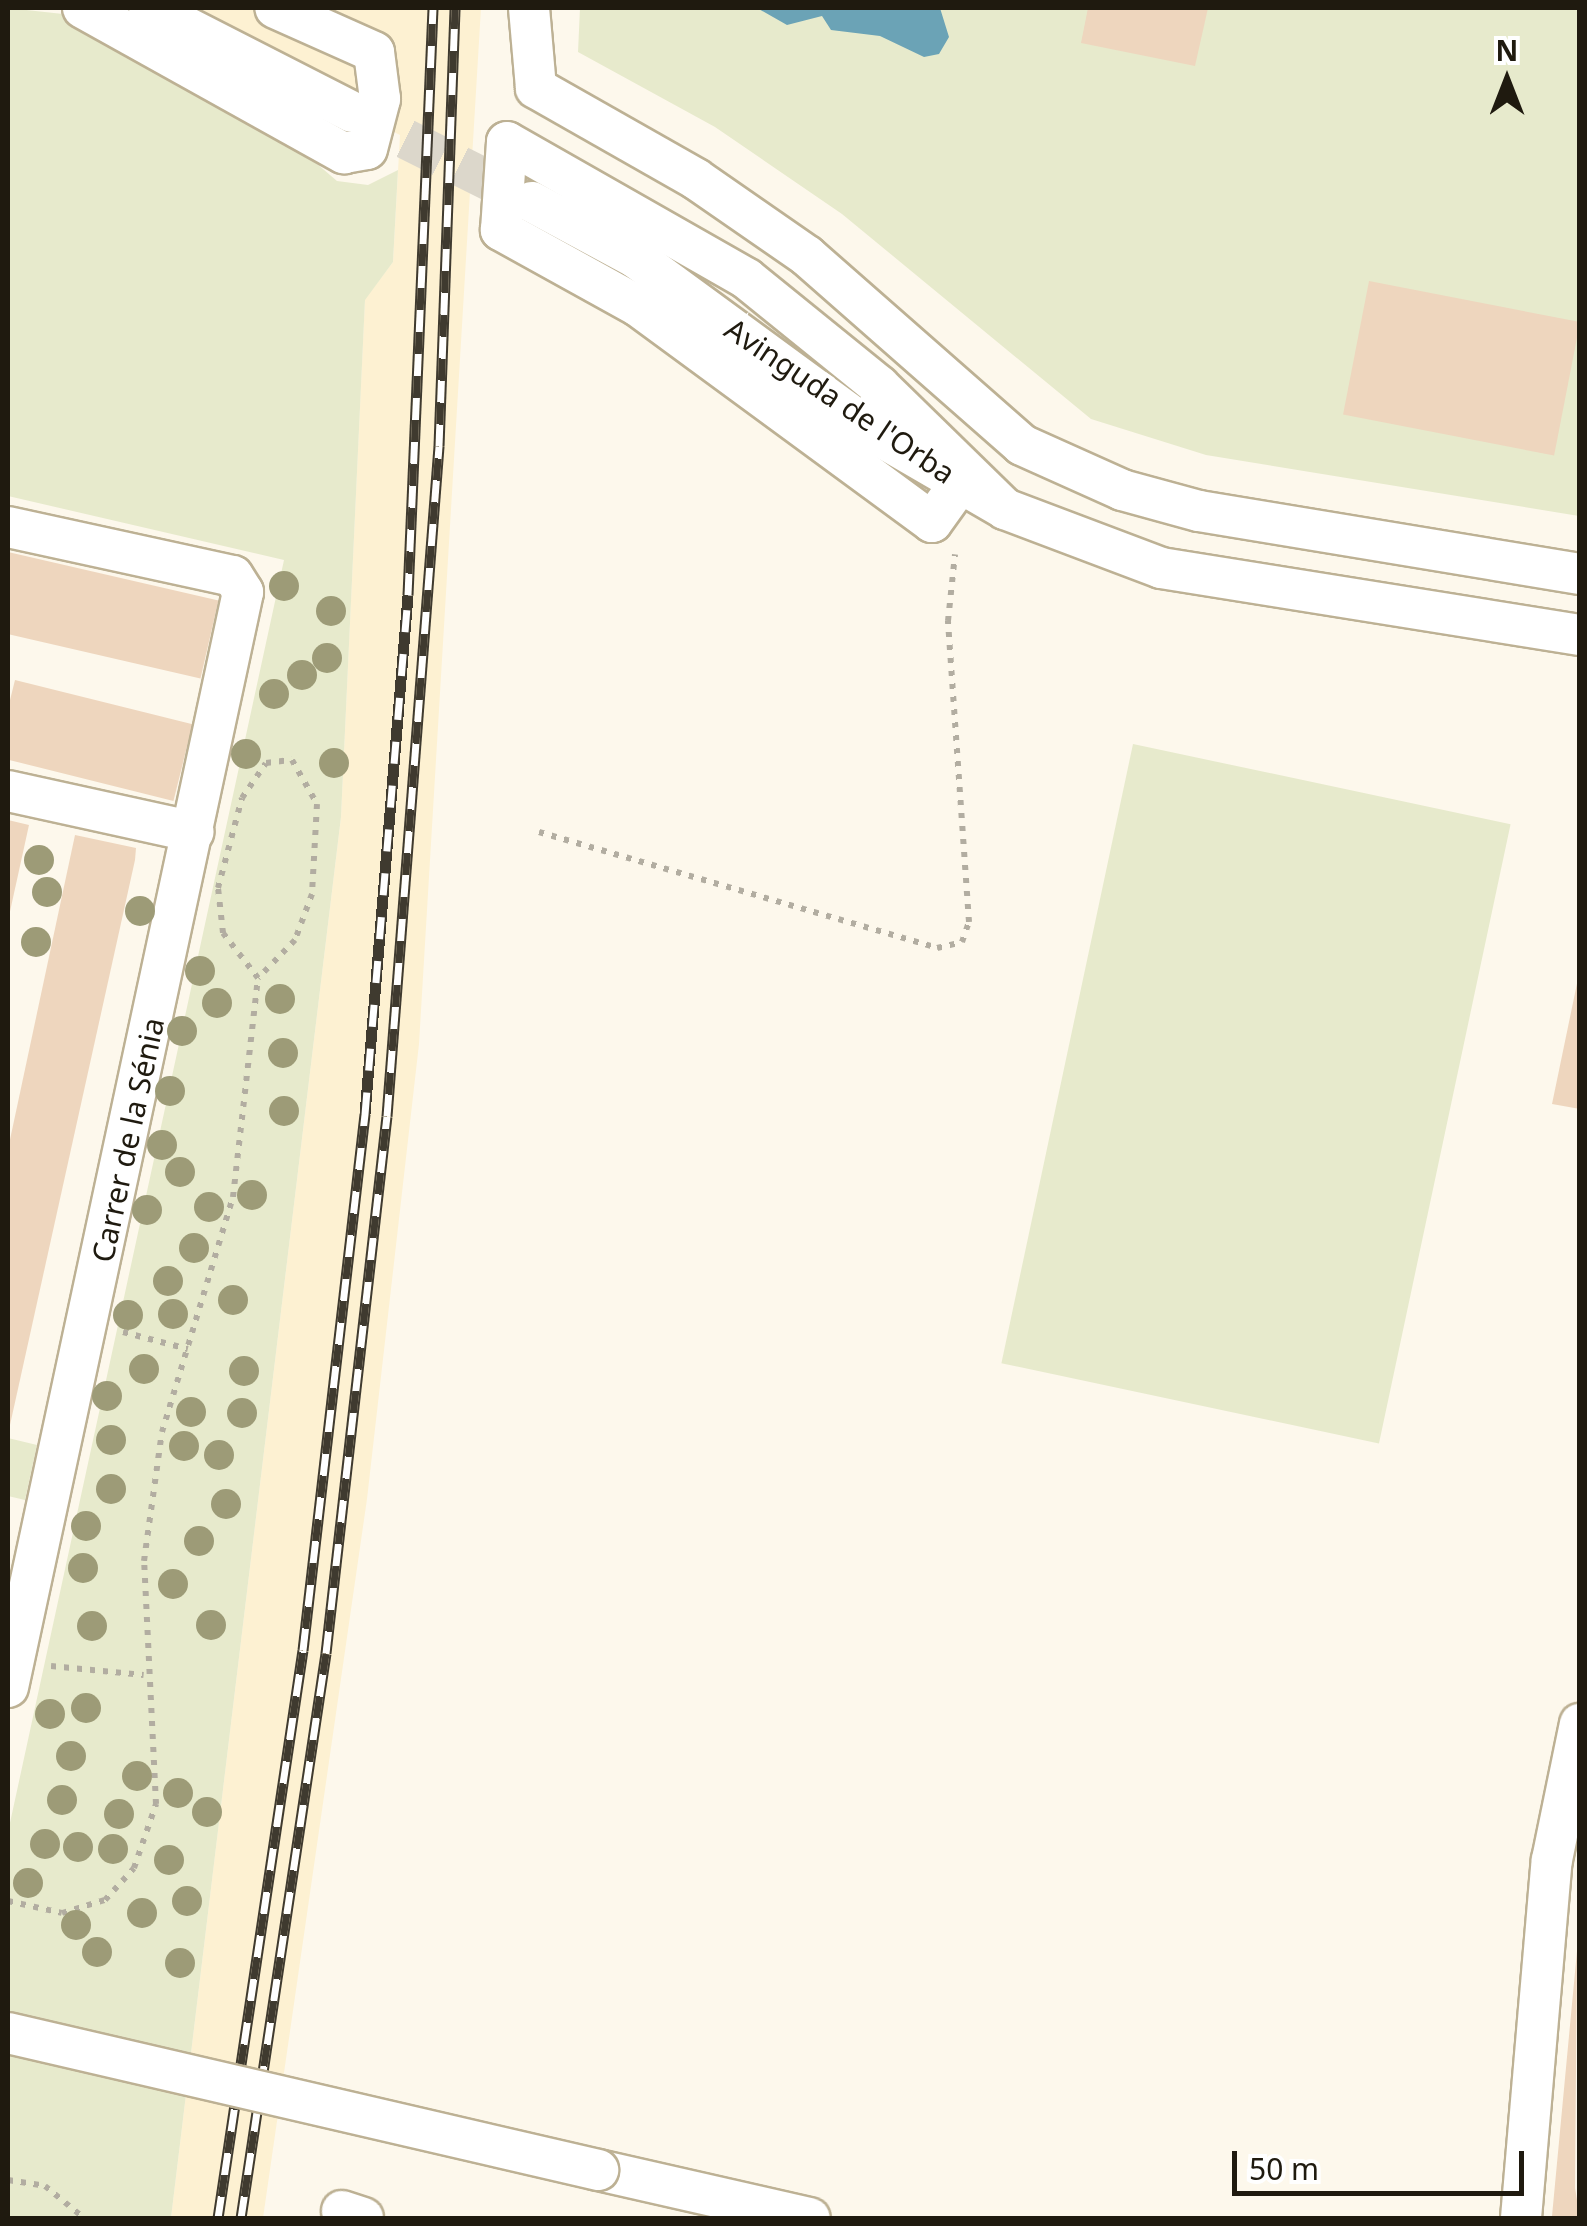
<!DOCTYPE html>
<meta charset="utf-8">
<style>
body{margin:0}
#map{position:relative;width:1587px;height:2226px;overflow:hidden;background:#fdf8ec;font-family:"Noto Sans",sans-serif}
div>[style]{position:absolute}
.built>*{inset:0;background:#fdf1d2}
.green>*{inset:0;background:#e7eacc;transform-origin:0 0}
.water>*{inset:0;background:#6ba3b6}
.building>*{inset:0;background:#eed6be;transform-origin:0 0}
.minor-tunnel>*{height:40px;margin-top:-20px;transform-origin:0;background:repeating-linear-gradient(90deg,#dcd7cb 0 40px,transparent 0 60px)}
.path>*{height:6px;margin-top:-3px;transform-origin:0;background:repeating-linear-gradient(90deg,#b2ada1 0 5px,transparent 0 13px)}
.roads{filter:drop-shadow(2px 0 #bdb194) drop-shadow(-2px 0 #bdb194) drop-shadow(0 2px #bdb194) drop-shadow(0 -2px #bdb194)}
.minor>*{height:40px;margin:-20px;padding:0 20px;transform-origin:20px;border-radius:20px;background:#fff}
.rail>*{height:11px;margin-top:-5.5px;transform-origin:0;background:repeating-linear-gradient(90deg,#fff 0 22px,#3f3a2f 0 44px);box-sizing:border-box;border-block:2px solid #3f3a2f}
.bridges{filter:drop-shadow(2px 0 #bdb194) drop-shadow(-2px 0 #bdb194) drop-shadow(0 2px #bdb194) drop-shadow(0 -2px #bdb194)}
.minor-bridge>*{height:40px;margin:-20px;padding:0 20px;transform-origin:20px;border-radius:20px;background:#fff}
.trees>*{width:30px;height:30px;margin:-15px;border-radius:50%;background:#9d9b77}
span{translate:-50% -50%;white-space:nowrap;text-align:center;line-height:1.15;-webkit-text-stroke:8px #fff;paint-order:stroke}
.street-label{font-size:30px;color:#1f1a0f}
.frame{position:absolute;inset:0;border:10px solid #1f1a0f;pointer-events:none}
.north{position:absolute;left:1457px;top:30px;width:100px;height:100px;-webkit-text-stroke:8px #fff;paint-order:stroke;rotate:0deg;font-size:28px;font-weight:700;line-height:40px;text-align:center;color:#1f1a0f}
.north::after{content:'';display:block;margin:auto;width:35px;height:45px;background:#1f1a0f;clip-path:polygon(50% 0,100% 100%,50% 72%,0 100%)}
.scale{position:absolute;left:1232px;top:2151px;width:292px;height:45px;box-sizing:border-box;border:5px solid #1f1a0f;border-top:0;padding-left:12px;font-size:30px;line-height:35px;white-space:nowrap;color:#1f1a0f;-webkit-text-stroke:8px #fff;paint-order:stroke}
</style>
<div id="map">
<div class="built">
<div style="clip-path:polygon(149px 8px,481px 8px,419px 1044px,367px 1499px,263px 2218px,171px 2218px,341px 817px,365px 299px,393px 262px,400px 135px)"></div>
</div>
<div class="green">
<div style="clip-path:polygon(8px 8px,63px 14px,274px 127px,337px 181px,368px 185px,398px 170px,393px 262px,365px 300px,341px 817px,171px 2218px,8px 2218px,8px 1832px,284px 560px,8px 496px)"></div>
<div style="clip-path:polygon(580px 8px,1579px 8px,1579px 516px,1206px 455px,1091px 419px,842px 214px,715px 127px,578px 52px)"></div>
<div style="left:1133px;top:744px;width:386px;height:633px;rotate:12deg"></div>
<div style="clip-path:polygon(8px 1438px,37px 1445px,25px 1500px,8px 1496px)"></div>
</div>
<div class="water">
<div style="clip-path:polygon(757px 8px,940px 8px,949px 37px,939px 54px,924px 57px,880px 36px,831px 30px,822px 16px,787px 25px)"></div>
</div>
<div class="building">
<div style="clip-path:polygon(1088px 8px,1208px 8px,1195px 66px,1081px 43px)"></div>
<div style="left:1369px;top:281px;width:215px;height:136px;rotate:11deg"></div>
<div style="left:8px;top:552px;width:216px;height:80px;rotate:13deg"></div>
<div style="left:15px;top:680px;width:183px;height:79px;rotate:14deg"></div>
<div style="clip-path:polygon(8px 820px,29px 825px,9px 916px,8px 915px)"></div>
<div style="clip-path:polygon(75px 835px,136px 848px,135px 860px,8px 1434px,8px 1149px)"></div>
<div style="clip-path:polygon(1580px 969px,1580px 1109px,1552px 1104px)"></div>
<div style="clip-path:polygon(1577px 1951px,1575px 2188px,1580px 2218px,1552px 2216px)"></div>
</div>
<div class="minor-tunnel">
<div style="left:352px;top:112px;width:201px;rotate:26.6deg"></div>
</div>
<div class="path">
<div style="left:292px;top:760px;width:51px;rotate:60.4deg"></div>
<div style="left:317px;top:804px;width:90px;rotate:93.2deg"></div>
<div style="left:312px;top:894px;width:49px;rotate:110.3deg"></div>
<div style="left:295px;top:940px;width:53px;rotate:134.2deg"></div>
<div style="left:258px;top:978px;width:57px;rotate:-127.9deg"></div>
<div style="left:223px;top:933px;width:45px;rotate:-96.3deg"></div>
<div style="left:218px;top:888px;width:93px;rotate:-75.1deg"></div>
<div style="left:242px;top:798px;width:42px;rotate:-55.6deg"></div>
<div style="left:266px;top:763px;width:26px;rotate:-7deg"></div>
<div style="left:539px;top:832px;width:415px;rotate:16.2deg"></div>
<div style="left:937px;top:948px;width:26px;rotate:-13deg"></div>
<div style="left:962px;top:942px;width:21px;rotate:-71deg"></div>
<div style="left:969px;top:922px;width:302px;rotate:-94deg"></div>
<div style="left:948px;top:621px;width:67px;rotate:-84deg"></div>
<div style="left:123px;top:1332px;width:67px;rotate:14.7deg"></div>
<div style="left:51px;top:1666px;width:93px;rotate:5.5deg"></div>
<div style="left:8px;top:1901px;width:55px;rotate:12.5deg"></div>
<div style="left:62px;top:1913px;width:45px;rotate:-16.8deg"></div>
<div style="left:105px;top:1900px;width:43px;rotate:-47.8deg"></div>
<div style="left:134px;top:1868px;width:68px;rotate:-71deg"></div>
<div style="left:156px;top:1804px;width:243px;rotate:-92.8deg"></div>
<div style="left:144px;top:1561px;width:130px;rotate:-82.1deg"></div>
<div style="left:162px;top:1432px;width:245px;rotate:-73.2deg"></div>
<div style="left:233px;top:1197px;width:220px;rotate:-83.5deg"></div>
<div style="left:8px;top:2180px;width:37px;rotate:9deg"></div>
<div style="left:45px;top:2186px;width:50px;rotate:39.4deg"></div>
</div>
<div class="roads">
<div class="minor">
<div style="left:83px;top:8px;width:299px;rotate:29.1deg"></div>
<div style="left:344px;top:153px;width:23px;rotate:-10deg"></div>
<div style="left:367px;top:149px;width:52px;rotate:-75.4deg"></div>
<div style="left:380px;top:99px;width:47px;rotate:-97.3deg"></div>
<div style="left:374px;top:52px;width:108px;rotate:-156deg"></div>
<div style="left:149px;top:8px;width:228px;rotate:27.1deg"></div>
<div style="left:529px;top:8px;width:80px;rotate:85deg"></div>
<div style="left:536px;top:88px;width:184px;rotate:29.6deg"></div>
<div style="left:696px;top:179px;width:135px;rotate:34.7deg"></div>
<div style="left:807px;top:256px;width:286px;rotate:41.3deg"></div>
<div style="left:1022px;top:445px;width:110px;rotate:24.2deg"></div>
<div style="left:1122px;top:490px;width:80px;rotate:15.3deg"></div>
<div style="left:1199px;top:511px;width:386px;rotate:9.4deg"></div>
<div style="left:532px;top:202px;width:118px;rotate:28.3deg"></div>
<div style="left:636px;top:258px;width:303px;rotate:36.2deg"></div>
<div style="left:881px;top:437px;width:143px;rotate:30.1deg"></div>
<div style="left:1005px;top:509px;width:167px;rotate:20.7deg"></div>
<div style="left:1161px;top:568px;width:424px;rotate:9.1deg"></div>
<div style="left:960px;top:483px;width:48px;rotate:125.7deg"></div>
<div style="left:932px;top:522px;width:365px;rotate:-143.7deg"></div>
<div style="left:638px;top:306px;width:157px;rotate:-151deg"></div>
<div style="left:501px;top:230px;width:88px;rotate:-86.1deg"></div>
<div style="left:507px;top:142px;width:276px;rotate:29.7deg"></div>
<div style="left:747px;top:279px;width:170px;rotate:39deg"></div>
<div style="left:879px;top:386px;width:176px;rotate:44.3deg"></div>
<div style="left:8px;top:527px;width:230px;rotate:12.3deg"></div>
<div style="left:233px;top:576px;width:19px;rotate:58deg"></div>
<div style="left:243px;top:592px;width:1120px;rotate:102.11deg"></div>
<div style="left:8px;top:791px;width:190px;rotate:12.4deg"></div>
<div style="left:598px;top:2170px;width:217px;rotate:12.8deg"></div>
<div style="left:342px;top:2211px;width:22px;rotate:18deg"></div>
<div style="left:1521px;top:2218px;width:359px;rotate:-85.1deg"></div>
<div style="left:1552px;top:1860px;width:139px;rotate:-78.4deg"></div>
</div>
</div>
<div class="rail">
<div style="left:218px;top:2218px;width:574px;rotate:-81.49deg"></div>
<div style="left:303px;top:1650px;width:540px;rotate:-83.4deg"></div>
<div style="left:365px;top:1114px;width:521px;rotate:-85.26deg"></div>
<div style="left:408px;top:595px;width:588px;rotate:-87.56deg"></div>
<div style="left:241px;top:2218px;width:571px;rotate:-81.44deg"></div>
<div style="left:326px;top:1653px;width:540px;rotate:-83.52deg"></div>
<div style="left:387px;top:1116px;width:672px;rotate:-85.56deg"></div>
<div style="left:439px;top:446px;width:438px;rotate:-87.9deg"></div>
</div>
<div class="bridges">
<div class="minor-bridge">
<div style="left:8px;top:2033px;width:606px;rotate:13.07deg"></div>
</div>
</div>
<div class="trees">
<div style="left:284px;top:586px"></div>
<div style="left:331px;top:611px"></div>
<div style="left:327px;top:658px"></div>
<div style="left:302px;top:675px"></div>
<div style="left:274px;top:694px"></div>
<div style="left:246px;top:754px"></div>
<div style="left:334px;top:763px"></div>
<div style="left:39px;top:860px"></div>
<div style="left:47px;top:892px"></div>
<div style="left:140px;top:911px"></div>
<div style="left:36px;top:942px"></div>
<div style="left:200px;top:971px"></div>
<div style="left:280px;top:999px"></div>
<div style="left:217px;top:1003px"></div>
<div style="left:182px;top:1031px"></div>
<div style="left:283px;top:1053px"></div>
<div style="left:170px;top:1091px"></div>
<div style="left:284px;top:1111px"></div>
<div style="left:162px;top:1145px"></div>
<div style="left:180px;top:1172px"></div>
<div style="left:252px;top:1195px"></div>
<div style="left:209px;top:1207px"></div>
<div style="left:147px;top:1210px"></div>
<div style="left:194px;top:1248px"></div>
<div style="left:168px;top:1281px"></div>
<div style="left:233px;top:1300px"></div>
<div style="left:173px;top:1314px"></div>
<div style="left:128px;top:1315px"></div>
<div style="left:144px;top:1369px"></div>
<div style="left:244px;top:1371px"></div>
<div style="left:107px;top:1396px"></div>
<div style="left:191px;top:1412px"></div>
<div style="left:242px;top:1413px"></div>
<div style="left:111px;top:1440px"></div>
<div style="left:184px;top:1446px"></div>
<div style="left:219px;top:1455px"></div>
<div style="left:111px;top:1489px"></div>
<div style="left:226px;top:1504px"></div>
<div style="left:86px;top:1526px"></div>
<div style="left:199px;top:1541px"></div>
<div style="left:83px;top:1568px"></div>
<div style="left:173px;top:1584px"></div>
<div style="left:211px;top:1625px"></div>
<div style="left:92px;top:1626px"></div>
<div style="left:86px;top:1708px"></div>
<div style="left:50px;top:1714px"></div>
<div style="left:71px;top:1756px"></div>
<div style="left:137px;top:1776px"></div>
<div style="left:178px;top:1793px"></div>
<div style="left:62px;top:1800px"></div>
<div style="left:207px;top:1812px"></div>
<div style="left:119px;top:1814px"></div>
<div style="left:45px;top:1844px"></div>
<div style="left:78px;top:1847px"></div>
<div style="left:113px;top:1849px"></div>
<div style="left:169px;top:1860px"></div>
<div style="left:28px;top:1883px"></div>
<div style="left:187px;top:1901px"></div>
<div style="left:142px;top:1913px"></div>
<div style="left:76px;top:1925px"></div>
<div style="left:97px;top:1952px"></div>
<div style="left:180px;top:1963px"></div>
</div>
<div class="street-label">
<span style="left:840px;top:401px;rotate:34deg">Avinguda de l'Orba</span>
<span style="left:128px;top:1140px;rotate:-78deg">Carrer de la Sénia</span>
</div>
<div class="frame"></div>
<div class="north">N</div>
<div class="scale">50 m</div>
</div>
